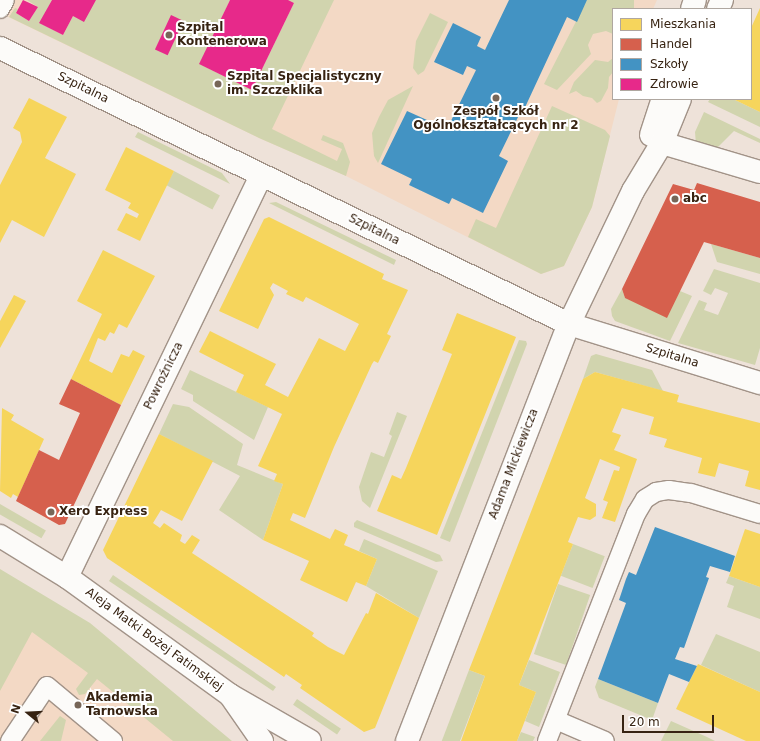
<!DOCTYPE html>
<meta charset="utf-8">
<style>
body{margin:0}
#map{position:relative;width:760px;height:741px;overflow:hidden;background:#eee2d9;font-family:"DejaVu Sans",sans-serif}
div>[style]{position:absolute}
.built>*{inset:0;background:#f3d9c5}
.green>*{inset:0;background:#d1d4ae;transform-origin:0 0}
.homes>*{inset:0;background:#f6d55c}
.shops>*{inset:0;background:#d6604d}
.schools>*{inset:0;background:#4393c3}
.health>*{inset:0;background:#e7298a;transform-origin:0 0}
.roads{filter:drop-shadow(1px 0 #a29388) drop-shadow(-1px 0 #a29388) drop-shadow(0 1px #a29388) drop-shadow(0 -1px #a29388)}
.service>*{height:18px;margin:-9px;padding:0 9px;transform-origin:9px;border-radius:9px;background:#fcfbf9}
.minor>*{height:22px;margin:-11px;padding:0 11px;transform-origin:11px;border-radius:11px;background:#fcfbf9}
.tertiary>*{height:22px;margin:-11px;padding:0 11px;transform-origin:11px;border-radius:11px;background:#fcfbf9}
.dots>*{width:11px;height:11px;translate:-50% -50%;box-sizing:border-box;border:2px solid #fff;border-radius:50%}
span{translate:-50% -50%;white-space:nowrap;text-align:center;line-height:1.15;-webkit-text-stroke:4px #fff;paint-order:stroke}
.poi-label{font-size:12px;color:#372312;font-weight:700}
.left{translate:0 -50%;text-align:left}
.street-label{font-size:12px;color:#372312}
.legend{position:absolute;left:612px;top:8px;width:140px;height:92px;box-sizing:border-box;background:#fff;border:1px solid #afa7a0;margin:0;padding:5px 7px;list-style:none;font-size:12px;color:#372312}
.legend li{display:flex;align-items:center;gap:8px;height:20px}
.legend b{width:20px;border:1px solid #afa7a0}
.north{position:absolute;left:8px;top:693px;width:40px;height:40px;-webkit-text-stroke:3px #fff;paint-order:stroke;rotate:288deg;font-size:11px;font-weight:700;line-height:16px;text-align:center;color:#372312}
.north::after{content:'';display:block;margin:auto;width:14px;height:18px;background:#372312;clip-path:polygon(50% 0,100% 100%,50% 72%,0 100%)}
.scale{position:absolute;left:622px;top:715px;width:92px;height:18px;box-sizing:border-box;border:2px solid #372312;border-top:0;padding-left:5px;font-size:12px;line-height:14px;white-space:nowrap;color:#372312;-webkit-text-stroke:3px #fff;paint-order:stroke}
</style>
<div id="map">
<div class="built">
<div style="clip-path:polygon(0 0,657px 0,653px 9px,613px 9px,613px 99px,619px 99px,592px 207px,564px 266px,541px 274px,346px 176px,259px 138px,0 13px)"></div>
<div style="clip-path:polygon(28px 615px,208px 741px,0 741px,0 669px)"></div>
</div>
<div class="green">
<div style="clip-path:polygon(27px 0,52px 0,40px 23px,63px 35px,73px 16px,96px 0,230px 0,200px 64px,252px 90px,294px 3px,288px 0,334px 0,272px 129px,337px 161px,342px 149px,321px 140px,323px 135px,343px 143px,350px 162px,346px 176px,259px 138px,9px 17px,15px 8px,18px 9px,16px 13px,29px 21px,38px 7px)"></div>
<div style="clip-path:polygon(587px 0,634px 0,634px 9px,613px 9px,613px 34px,606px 31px,593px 34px,588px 45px,591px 54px,557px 90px,544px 84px)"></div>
<div style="clip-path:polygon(430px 13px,448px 22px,424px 71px,418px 75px,413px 68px,416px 41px)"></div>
<div style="clip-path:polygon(613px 58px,613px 72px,609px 77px,608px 88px,601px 101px,597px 103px,592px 98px,583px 96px,576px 91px,569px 94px,574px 82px,595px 60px,608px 62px)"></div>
<div style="clip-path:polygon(413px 86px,378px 163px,374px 156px,372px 133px,379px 117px,388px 100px)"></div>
<div style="clip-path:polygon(710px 99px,733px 99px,760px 112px,760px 127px,708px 102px)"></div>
<div style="clip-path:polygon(552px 106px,605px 130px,610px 136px,592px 207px,564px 266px,541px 274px,468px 237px,476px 219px,496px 228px)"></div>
<div style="clip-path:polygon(704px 112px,760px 139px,760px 143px,734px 131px,715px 150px,696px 145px,695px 132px)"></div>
<div style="clip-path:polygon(138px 132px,222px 173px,230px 184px,135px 137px)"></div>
<div style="left:174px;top:171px;width:52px;height:16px;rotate:28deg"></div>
<div style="clip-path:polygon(276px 202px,396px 260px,394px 265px,269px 203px)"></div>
<div style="clip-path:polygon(711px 244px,760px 258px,760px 274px,717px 262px)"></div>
<div style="clip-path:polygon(714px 269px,760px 283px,760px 348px,755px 365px,678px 343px,699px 300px,707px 303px,704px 310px,718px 315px,728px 293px,715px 288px,711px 295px,703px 291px)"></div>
<div style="clip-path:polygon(622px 289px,625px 298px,680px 291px,692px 296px,670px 341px,615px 321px,612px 316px,611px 309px)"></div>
<div style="clip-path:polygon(519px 340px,526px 341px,527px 344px,450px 542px,440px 538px)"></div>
<div style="clip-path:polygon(596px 354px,652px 370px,663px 391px,595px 372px,583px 379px,591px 356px)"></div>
<div style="clip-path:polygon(190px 370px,268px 407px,254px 440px,193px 401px,193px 395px,181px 389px)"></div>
<div style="clip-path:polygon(173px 404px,189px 407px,243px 444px,237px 465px,283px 484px,263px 540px,219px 510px,240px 476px,159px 434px)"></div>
<div style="clip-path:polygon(397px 412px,407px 416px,370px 508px,362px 501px,359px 487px,371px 452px,384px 457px,392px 436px,389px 434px)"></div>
<div style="left:0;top:504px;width:53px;height:9px;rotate:30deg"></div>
<div style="clip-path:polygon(357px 520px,440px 555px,443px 561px,436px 562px,354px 527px,354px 523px)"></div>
<div style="clip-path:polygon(364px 539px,438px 571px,419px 618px,366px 586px,377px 559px,359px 551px)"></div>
<div style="left:573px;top:544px;width:34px;height:34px;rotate:21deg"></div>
<div style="clip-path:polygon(0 569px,90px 623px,232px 741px,173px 741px,97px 679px,85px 694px,79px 695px,76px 689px,88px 673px,32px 632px,0 691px)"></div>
<div style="clip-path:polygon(113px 575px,276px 687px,273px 691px,109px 581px)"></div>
<div style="clip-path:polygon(729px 576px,760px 587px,760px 619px,727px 607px,734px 586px,726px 583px)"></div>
<div style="left:558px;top:584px;width:34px;height:74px;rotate:19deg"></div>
<div style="clip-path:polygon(716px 634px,760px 652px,760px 692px,701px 665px)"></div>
<div style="clip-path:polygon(529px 660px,560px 672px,539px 727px,525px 721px,536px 692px,519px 685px)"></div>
<div style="left:469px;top:670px;width:17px;height:76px;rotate:21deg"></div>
<div style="clip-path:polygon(598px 679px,658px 703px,652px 720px,599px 698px,595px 687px)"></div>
<div style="left:297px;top:699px;width:53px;height:7px;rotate:34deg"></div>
<div style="clip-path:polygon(60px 716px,66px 720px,61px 741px,40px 741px)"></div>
<div style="clip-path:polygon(671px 721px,707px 737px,715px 741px,661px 741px)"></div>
<div style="clip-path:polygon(521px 732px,535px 737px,533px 741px,517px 741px)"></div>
</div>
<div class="homes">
<div style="clip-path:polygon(760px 8px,760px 112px,733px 99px,751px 99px,751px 28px)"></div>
<div style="clip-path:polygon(29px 98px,67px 117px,45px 158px,76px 174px,44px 237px,12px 220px,0 243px,0 185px,22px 142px,20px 132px,13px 128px)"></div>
<div style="clip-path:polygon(126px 147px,174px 171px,140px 241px,117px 230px,126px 213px,137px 218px,139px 214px,128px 208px,131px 203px,105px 190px)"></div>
<div style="clip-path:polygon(269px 217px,384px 274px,382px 279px,408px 290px,387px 334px,391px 336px,378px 363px,374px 361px,372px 364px,334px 447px,305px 518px,293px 513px,290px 520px,330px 539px,335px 529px,348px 535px,344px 545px,377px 559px,366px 586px,356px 582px,347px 602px,300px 580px,309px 561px,263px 540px,283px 484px,274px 481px,277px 474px,258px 466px,282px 414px,236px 392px,244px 375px,199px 352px,210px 331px,276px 364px,265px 385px,288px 397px,319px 338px,345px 351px,359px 324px,306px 297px,303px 302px,286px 294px,288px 291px,273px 283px,270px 288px,274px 295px,258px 329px,219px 311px,264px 219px)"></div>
<div style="clip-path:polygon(103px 250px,155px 276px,127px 328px,119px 324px,114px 334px,110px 332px,105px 341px,98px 338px,89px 361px,112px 373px,121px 354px,129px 357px,133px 350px,145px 356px,121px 405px,71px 379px,102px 314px,77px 301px)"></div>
<div style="clip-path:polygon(14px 295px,26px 301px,0 348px,0 321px)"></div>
<div style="clip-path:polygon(457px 313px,516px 337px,437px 535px,377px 511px,392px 475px,401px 479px,406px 468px,452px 354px,442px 350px)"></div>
<div style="clip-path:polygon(595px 372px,679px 395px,677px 402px,760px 423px,760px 490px,745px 486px,749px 471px,719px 463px,715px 477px,698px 473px,702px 458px,664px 447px,667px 439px,649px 434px,654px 417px,622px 408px,612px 432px,621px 435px,614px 450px,637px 459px,615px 522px,602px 518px,608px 502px,603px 500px,614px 470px,619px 471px,620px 467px,600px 459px,585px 498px,596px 504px,596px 516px,590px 520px,578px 517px,568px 542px,573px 544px,519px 685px,536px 692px,517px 741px,461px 741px,485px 676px,469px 670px,583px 379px)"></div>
<div style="clip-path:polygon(2px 408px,14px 415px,11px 420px,44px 439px,18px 497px,13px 494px,11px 498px,0 491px)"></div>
<div style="clip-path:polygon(159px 434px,213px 461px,182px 521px,161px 510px,153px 523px,160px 528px,164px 523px,182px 535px,180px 541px,185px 544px,192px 535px,200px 540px,192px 553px,314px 633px,312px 636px,328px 647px,344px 655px,366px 613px,368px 614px,376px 593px,419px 618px,375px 728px,364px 732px,300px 688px,302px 685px,286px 674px,284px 677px,107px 558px,103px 550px)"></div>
<div style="clip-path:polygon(745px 529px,760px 534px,760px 587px,729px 576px)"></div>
<div style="clip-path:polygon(698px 664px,760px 692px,760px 741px,746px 741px,676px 709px)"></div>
</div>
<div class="shops">
<div style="clip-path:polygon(697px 183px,760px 202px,760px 258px,704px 242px,667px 318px,625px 298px,622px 289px,673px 184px,694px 190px)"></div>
<div style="clip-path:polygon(71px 379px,121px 405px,65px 524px,59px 525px,16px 501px,39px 450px,59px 460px,80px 413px,59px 404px)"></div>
</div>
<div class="schools">
<div style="clip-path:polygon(509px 0,587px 0,577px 22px,567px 17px,521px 116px,519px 115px,499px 156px,508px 161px,483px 213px,452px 198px,449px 204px,409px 185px,412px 179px,381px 164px,407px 111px,447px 129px,476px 70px,467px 66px,463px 75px,434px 62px,453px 23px,481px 37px,477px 46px,485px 50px)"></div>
<div style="clip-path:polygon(655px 527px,735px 556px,730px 572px,710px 566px,706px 577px,709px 578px,684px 648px,680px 647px,675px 659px,697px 666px,689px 682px,669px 674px,658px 703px,598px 679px,626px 603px,619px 600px,626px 579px,629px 572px,636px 575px)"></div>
</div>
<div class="health">
<div style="clip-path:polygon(23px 0,38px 7px,29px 21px,16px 13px)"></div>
<div style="clip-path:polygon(52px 0,96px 0,84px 22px,73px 16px,63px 35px,39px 23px)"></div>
<div style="clip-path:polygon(230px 0,288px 0,294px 3px,252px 90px,199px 64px)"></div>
<div style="left:171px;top:15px;width:14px;height:38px;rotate:25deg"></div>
</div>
<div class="roads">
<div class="service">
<div style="left:0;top:9px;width:10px;rotate:-61deg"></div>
<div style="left:556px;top:720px;width:53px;rotate:23.2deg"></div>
<div style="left:10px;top:741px;width:66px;rotate:-56.1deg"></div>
<div style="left:47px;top:686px;width:86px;rotate:39.8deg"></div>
<div style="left:547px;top:741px;width:244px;rotate:-68.6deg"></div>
<div style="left:636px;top:514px;width:17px;rotate:-59deg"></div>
<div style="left:645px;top:499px;width:13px;rotate:-32deg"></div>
<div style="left:656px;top:492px;width:13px;rotate:-9deg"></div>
<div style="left:669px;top:490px;width:22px;rotate:8deg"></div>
<div style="left:691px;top:493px;width:72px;rotate:16.9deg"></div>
</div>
<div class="minor">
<div style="left:0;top:48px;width:632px;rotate:25.88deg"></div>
<div style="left:569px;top:324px;width:200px;rotate:17.2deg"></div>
<div style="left:662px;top:143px;width:102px;rotate:16.5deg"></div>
<div style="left:0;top:536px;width:79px;rotate:31.5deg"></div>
<div style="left:67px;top:577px;width:201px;rotate:35.9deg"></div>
<div style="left:230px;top:695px;width:92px;rotate:29.9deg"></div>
<div style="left:67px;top:577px;width:446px;rotate:-64.2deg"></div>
</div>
<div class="tertiary">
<div style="left:692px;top:9px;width:9px;rotate:-72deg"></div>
<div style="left:718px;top:9px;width:10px;rotate:-66deg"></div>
<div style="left:651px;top:135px;width:38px;rotate:-72deg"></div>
<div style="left:230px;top:695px;width:56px;rotate:55.2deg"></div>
<div style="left:407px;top:741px;width:447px;rotate:-68.8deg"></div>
<div style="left:569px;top:324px;width:148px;rotate:-64.3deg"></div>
<div style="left:633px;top:191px;width:56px;rotate:-58.9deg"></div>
<div style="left:662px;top:143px;width:48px;rotate:-67.8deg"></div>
</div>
</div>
<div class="dots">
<div style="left:169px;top:35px;background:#776658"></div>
<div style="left:218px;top:84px;background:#776658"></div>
<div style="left:496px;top:98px;background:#776658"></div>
<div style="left:675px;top:199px;background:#776658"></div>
<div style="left:51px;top:512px;background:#776658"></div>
<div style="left:78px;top:705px;background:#776658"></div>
</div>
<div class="poi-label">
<span class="left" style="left:177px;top:35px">Szpital<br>Kontenerowa</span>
<span class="left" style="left:227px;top:84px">Szpital Specjalistyczny<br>im. Szczeklika</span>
<span style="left:496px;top:119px">Zespół Szkół<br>Ogólnokształcących nr 2</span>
<span class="left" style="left:683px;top:199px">abc</span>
<span class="left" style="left:59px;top:512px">Xero Express</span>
<span class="left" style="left:86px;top:705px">Akademia<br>Tarnowska</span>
</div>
<div class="street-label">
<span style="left:83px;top:88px;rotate:26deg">Szpitalna</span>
<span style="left:374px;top:230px;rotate:26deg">Szpitalna</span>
<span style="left:672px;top:356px;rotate:17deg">Szpitalna</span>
<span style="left:164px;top:376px;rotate:-64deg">Powroźnicza</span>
<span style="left:514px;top:464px;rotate:-69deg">Adama Mickiewicza</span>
<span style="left:154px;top:640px;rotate:36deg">Aleja Matki Bożej Fatimskiej</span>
</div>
<ul class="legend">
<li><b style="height:11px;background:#f6d55c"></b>Mieszkania</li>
<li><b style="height:11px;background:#d6604d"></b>Handel</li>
<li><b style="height:11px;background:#4393c3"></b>Szkoły</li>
<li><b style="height:11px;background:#e7298a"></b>Zdrowie</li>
</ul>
<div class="north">N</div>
<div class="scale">20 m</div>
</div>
